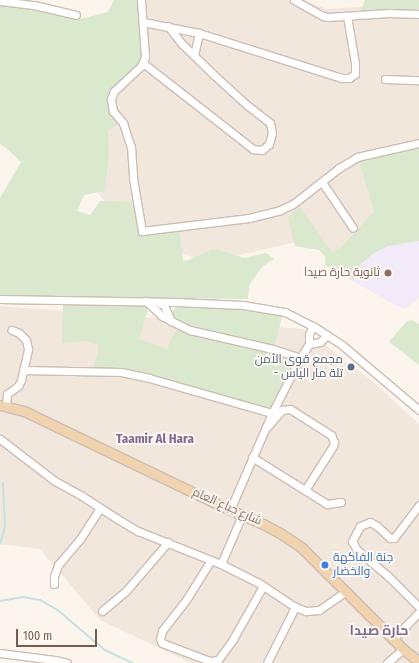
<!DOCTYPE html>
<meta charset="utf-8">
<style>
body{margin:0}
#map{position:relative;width:419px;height:663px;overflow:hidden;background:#fbf5ee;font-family:"Fira Sans Condensed",Cairo,sans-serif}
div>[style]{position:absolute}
.residential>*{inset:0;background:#f2e7dd}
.education>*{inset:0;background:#f2eaf8}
.green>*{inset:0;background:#dae8cd}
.stream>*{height:1.5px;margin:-0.75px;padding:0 0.75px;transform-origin:0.75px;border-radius:0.75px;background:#c4e1e3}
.roads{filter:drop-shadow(1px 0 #cdbdb4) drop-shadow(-1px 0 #cdbdb4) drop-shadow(0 1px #cdbdb4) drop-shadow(0 -1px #cdbdb4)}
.minor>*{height:7px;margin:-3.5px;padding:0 3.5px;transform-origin:3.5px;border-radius:3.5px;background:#fff}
.major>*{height:9px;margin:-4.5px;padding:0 4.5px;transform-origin:4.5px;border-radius:4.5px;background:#f1d4af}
.dots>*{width:11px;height:11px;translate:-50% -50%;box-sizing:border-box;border:2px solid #fef9f4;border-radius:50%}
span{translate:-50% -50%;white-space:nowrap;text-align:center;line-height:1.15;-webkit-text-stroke:3.5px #fef9f4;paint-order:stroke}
.education-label{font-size:12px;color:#785e54}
.right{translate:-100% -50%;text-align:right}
.service-label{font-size:12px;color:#4e5e75}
.street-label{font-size:12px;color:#755c52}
.shop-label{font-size:12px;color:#366cbe}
.left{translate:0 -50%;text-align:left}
.neighbourhood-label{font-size:13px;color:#816b8f;font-weight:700}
.quarter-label{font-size:14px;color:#816b8f;font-weight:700}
.scale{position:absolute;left:16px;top:629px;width:81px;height:18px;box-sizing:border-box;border:2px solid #755c52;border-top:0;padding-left:5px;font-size:12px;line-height:14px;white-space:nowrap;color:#755c52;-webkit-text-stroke:3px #fef9f4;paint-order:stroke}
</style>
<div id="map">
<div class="residential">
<div style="clip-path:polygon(135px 0,304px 0,326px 9px,389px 5px,419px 6px,419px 194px,334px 259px,310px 239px,208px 262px,142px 242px,94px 189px,97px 124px)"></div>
<div style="clip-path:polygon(0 306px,304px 329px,371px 380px,419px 424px,419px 663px,191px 663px,100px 620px,40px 549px,0 544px)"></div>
</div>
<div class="education">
<div style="clip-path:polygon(419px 241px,419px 298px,404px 309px,393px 304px,353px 281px,361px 264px,374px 253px,388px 246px)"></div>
</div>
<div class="green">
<div style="clip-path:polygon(114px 0,138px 0,143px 53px,142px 60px,132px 73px,112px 88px,108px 105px,110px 112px,119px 123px,108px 131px,109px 154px,105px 191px,84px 195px,77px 211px,90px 215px,100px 201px,134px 202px,139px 234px,179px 231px,183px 260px,186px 261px,213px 249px,223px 251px,244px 258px,266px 253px,274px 259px,263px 266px,254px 278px,249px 286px,248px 299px,0 296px,0 198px,21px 162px,6px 148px,0 144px,0 3px,39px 9px,81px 19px,108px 12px)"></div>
<div style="clip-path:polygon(365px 0,419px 0,419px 9px,361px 10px)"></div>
<div style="clip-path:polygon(419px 148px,419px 241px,388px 246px,374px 253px,361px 264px,353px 281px,325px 265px,325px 256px,319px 250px,295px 246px,288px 217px,300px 207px,332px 252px,342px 247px,374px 211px,359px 161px,361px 159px,370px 157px)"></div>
<div style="clip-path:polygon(63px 304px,143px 304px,148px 310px,139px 339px,167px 349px,177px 328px,214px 341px,275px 352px,292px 358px,294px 361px,270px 409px,125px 368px,92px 369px,98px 354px,98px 345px,85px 341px,62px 343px)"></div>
<div style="clip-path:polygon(178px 304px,215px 305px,283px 313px,275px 345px,211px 331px,178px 321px,173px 316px,172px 312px)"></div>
<div style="clip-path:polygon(412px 320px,419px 324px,419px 365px,389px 342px,407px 321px)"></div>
</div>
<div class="stream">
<div style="left:0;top:544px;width:17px;rotate:-73deg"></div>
<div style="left:5px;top:528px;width:44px;rotate:-92.6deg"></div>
<div style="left:0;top:601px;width:23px;rotate:-10deg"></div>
<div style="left:23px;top:597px;width:17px;rotate:10deg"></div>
<div style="left:40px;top:600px;width:21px;rotate:29deg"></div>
<div style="left:58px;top:610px;width:62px;rotate:40.4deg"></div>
<div style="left:105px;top:650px;width:31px;rotate:25deg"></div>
</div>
<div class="roads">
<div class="minor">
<div style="left:141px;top:0;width:57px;rotate:86deg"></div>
<div style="left:145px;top:57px;width:10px;rotate:114deg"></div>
<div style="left:141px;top:66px;width:37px;rotate:137deg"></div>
<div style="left:114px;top:91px;width:9px;rotate:111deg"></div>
<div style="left:111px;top:99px;width:12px;rotate:81deg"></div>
<div style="left:113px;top:111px;width:16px;rotate:50deg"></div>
<div style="left:123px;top:123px;width:25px;rotate:72deg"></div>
<div style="left:131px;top:147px;width:31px;rotate:86deg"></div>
<div style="left:133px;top:178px;width:54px;rotate:80.4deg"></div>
<div style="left:142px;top:231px;width:108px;rotate:-6.9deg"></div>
<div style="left:249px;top:218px;width:32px;rotate:-14deg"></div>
<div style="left:280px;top:210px;width:14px;rotate:-25deg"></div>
<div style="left:293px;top:204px;width:58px;rotate:-38deg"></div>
<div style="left:339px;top:168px;width:21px;rotate:-31deg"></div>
<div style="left:357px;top:157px;width:64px;rotate:-12.7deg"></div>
<div style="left:294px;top:0;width:33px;rotate:29deg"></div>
<div style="left:323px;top:16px;width:5px;rotate:11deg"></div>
<div style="left:328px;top:17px;width:61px;rotate:-3.8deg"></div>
<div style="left:389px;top:13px;width:30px;rotate:2deg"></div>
<div style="left:0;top:1px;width:34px;rotate:7deg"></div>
<div style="left:34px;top:5px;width:43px;rotate:13.4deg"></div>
<div style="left:143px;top:22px;width:57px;rotate:11.1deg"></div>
<div style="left:199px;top:33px;width:150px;rotate:17.5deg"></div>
<div style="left:342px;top:78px;width:7px"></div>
<div style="left:349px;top:78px;width:7px;rotate:-34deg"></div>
<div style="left:355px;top:74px;width:11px;rotate:-90deg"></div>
<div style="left:355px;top:63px;width:48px;rotate:-99.7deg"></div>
<div style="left:194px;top:55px;width:23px;rotate:-77deg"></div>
<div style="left:143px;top:63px;width:140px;rotate:38deg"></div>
<div style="left:253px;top:149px;width:9px;rotate:6deg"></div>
<div style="left:262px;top:150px;width:9px;rotate:-41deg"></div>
<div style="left:269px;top:144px;width:11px;rotate:-75deg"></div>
<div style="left:272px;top:133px;width:10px;rotate:-101deg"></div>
<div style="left:270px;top:123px;width:28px;rotate:-142deg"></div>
<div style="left:248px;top:106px;width:47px;rotate:-137.6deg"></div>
<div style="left:213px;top:74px;width:43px;rotate:-135.9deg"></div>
<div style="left:182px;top:44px;width:23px;rotate:-128deg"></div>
<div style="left:385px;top:79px;width:34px;rotate:2deg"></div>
<div style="left:322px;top:182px;width:55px;rotate:56deg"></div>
<div style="left:0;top:299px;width:177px;rotate:1deg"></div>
<div style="left:177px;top:302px;width:66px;rotate:2.6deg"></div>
<div style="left:243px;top:305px;width:43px;rotate:9.5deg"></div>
<div style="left:285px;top:312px;width:31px;rotate:27deg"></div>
<div style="left:313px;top:326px;width:35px;rotate:33deg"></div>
<div style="left:342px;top:345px;width:101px;rotate:40.2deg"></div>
<div style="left:146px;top:301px;width:22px;rotate:43deg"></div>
<div style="left:162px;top:316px;width:31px;rotate:27deg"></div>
<div style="left:190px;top:330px;width:85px;rotate:12.9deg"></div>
<div style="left:273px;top:349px;width:28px;rotate:18deg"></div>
<div style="left:160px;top:304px;width:3px;rotate:-18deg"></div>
<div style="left:163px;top:303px;width:20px;rotate:66deg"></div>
<div style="left:309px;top:344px;width:11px;rotate:-10deg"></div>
<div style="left:320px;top:342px;width:10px;rotate:-45deg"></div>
<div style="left:23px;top:370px;width:98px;rotate:1.2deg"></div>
<div style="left:121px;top:372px;width:29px;rotate:12deg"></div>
<div style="left:149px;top:378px;width:128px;rotate:15.9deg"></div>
<div style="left:6px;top:406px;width:12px;rotate:-85deg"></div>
<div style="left:7px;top:394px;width:14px;rotate:-36deg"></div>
<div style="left:18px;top:386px;width:7px;rotate:-63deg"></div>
<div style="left:21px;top:380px;width:32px;rotate:-77deg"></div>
<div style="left:28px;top:349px;width:9px;rotate:-103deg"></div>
<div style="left:26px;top:340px;width:10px;rotate:-135deg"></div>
<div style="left:19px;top:333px;width:8px;rotate:-157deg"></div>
<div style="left:267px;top:427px;width:23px;rotate:-49deg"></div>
<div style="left:282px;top:410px;width:8px;rotate:-7deg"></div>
<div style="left:290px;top:409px;width:49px;rotate:32.4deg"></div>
<div style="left:331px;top:435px;width:8px;rotate:67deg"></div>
<div style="left:334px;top:442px;width:4px;rotate:104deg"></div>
<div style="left:333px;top:446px;width:52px;rotate:122.5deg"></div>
<div style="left:0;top:439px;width:69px;rotate:37.4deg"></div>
<div style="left:55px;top:481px;width:31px;rotate:29deg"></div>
<div style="left:82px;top:496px;width:40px;rotate:32.9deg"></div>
<div style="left:116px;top:518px;width:26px;rotate:31deg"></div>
<div style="left:138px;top:531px;width:89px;rotate:21.7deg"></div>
<div style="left:221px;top:564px;width:42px;rotate:26.6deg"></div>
<div style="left:259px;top:583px;width:43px;rotate:33.7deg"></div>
<div style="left:295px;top:607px;width:12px;rotate:20deg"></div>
<div style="left:306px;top:611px;width:13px;rotate:-4deg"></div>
<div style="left:319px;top:610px;width:33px;rotate:-35deg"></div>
<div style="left:252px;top:457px;width:89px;rotate:32.1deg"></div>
<div style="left:327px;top:504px;width:14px;rotate:-8deg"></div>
<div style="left:419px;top:505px;width:41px;rotate:127.1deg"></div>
<div style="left:394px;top:538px;width:4px;rotate:180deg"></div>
<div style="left:390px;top:538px;width:18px;rotate:-137deg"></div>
<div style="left:377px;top:526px;width:8px;rotate:-150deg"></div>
<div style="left:370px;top:522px;width:11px;rotate:158deg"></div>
<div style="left:360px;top:526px;width:17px;rotate:118deg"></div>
<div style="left:352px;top:541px;width:10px;rotate:61deg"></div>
<div style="left:357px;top:550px;width:40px;rotate:40deg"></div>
<div style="left:388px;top:576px;width:44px;rotate:45deg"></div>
<div style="left:230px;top:510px;width:106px;rotate:-66.6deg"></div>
<div style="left:272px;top:413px;width:62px;rotate:-63deg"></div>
<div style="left:300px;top:358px;width:17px;rotate:-57deg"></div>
<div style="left:309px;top:344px;width:10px;rotate:-90deg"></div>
<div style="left:309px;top:334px;width:9px;rotate:-63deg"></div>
<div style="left:211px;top:560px;width:47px;rotate:122deg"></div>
<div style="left:186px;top:600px;width:39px;rotate:128deg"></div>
<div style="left:162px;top:631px;width:8px;rotate:104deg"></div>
<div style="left:160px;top:639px;width:4px;rotate:63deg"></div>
<div style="left:162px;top:643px;width:51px;rotate:20.6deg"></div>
<div style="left:210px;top:661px;width:8px;rotate:-7deg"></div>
<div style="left:218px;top:660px;width:26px;rotate:-54deg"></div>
<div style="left:233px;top:639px;width:61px;rotate:-60.5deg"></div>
<div style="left:221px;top:564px;width:53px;rotate:-66.8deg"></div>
<div style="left:54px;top:584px;width:8px;rotate:-90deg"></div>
<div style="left:54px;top:576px;width:12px;rotate:-70deg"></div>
<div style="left:58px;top:565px;width:34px;rotate:-50deg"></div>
<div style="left:80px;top:539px;width:37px;rotate:-57deg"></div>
<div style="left:102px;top:611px;width:30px;rotate:-40deg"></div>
<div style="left:125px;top:592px;width:66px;rotate:-49.3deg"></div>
<div style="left:393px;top:639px;width:37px;rotate:-46deg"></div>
<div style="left:0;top:653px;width:55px;rotate:7.3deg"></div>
<div style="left:55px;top:660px;width:12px;rotate:14deg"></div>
<div style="left:267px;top:663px;width:63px;rotate:-63.4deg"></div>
<div style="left:387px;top:663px;width:21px;rotate:-41deg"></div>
</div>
<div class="major">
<div style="left:0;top:405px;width:25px;rotate:14deg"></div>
<div style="left:24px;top:411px;width:229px;rotate:25.7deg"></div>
<div style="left:230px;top:510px;width:36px;rotate:23deg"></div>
<div style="left:263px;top:524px;width:19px;rotate:28deg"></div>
<div style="left:280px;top:533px;width:27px;rotate:34deg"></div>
<div style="left:302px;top:548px;width:143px;rotate:45deg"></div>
<div style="left:403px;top:649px;width:21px;rotate:39deg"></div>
</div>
</div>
<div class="dots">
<div style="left:388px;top:273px;background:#8d6e63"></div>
<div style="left:351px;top:367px;background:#5c6f8a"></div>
<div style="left:325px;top:565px;background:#3f7fe0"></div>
</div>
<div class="education-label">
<span class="right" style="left:380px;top:273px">ثانوية حارة صيدا</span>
</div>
<div class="service-label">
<span class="right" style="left:343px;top:367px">مجمع قوى الأمن<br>- تلة مار الياس</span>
</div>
<div class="street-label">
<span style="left:227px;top:507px;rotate:24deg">شارع جباع العام</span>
</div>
<div class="shop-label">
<span class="left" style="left:333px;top:565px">جنة الفاكهة<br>والخضار</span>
</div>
<div class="neighbourhood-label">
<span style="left:155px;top:439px">Taamir Al Hara</span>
</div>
<div class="quarter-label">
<span style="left:379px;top:631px">حارة صيدا</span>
</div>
<div class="scale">100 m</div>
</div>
